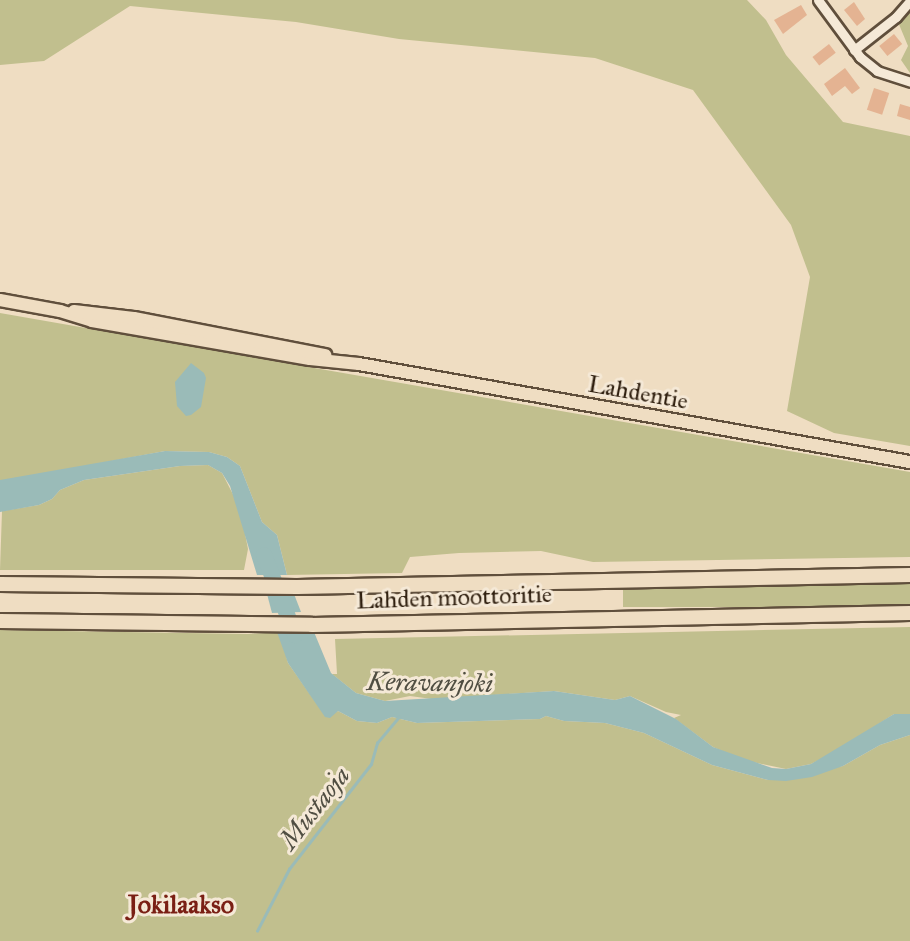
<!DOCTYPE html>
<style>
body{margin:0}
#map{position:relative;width:910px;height:941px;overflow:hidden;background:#efddc2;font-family:"IM FELL Great Primer",serif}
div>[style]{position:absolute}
.green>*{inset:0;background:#c1bf8e;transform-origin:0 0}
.water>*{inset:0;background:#9abbb8}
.stream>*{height:2.5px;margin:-1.25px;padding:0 1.25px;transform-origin:1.25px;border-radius:1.25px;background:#9abbb8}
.river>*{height:16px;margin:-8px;padding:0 8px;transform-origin:8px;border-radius:8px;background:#9abbb8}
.building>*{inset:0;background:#e4b392;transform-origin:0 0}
.roads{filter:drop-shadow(2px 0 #604f3c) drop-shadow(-2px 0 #604f3c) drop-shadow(0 2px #604f3c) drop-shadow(0 -2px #604f3c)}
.minor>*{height:9px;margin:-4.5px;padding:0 4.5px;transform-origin:4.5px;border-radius:4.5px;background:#f5e9d7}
.major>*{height:12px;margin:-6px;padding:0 6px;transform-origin:6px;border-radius:6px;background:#efddc2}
.highway>*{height:14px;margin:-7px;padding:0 7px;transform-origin:7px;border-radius:7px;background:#efddc2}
span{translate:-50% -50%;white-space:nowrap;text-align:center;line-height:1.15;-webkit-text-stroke:6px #f5e9d7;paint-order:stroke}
.street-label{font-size:24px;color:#302010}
.water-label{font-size:26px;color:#504e42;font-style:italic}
.neighbourhood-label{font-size:26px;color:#7a1f14;font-weight:700}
</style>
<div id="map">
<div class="green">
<div style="clip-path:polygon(0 0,747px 0,766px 20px,786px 55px,843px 122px,910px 136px,910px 446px,834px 433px,787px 411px,810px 277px,791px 225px,693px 90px,595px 58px,399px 39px,296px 22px,130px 6px,44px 61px,0 65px)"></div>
<div style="clip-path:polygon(910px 9px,910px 73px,901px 60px,908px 46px,898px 22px)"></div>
<div style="clip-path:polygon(0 313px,910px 472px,910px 557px,593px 562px,541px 551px,459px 553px,410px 557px,402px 573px,287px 575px,277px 535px,262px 522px,240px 466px,227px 457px,209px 452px,165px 451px,0 482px)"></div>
<div style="clip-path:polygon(208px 465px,222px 473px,240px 508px,248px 549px,244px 570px,0 570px,2px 511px,39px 505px,52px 499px,60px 490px,84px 480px,180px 466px)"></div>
<div style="left:910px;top:584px;width:23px;height:287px;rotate:90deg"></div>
<div style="clip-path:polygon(910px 627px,910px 714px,894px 714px,835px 752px,811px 764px,786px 769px,743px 760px,713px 747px,674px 718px,681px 715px,666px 712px,630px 696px,615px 700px,554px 691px,432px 699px,410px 696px,385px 701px,356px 693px,332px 674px,337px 674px,335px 639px)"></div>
<div style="clip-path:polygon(0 630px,248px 634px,280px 632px,288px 663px,326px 717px,338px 711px,357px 721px,377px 723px,392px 717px,417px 723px,540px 719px,546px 716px,564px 721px,605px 723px,644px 733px,712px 765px,768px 780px,843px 766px,880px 745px,910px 735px,910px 941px,0 941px)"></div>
</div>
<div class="water">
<div style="clip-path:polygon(191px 363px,204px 373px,206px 378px,201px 407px,191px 415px,186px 416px,177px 406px,175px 382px)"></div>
<div style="clip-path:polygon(165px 451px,209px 452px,227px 457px,240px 466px,262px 522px,277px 535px,287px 575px,257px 575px,230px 486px,222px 473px,208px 465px,180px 466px,84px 480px,60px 490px,52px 499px,39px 505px,0 512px,0 480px)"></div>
<div style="clip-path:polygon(267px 594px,294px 594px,301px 612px,272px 613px)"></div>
<div style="clip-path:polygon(277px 632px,314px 632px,331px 673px,356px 693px,385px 701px,554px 691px,615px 700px,630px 696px,676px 719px,713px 747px,772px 768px,786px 769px,811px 764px,894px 714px,910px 714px,910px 735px,880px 745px,843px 766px,812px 777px,786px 781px,768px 780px,712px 765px,644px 733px,605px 723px,564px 721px,546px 716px,540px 719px,417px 723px,392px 717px,377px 723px,357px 721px,338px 711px,330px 718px,325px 717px,288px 663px)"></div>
</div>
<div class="stream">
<div style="left:257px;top:931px;width:70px;rotate:-62.7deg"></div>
<div style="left:289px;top:869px;width:133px;rotate:-52deg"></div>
<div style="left:371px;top:764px;width:22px;rotate:-74deg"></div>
<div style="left:377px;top:743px;width:34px;rotate:-50deg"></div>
</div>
<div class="river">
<div style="left:264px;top:555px;width:86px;rotate:68.8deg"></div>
</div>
<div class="building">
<div style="clip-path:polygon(854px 2px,865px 19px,857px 26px,844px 10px)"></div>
<div style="clip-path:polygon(801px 5px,807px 15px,783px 34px,774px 20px)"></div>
<div style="left:894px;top:34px;width:13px;height:19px;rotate:51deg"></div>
<div style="left:829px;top:44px;width:11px;height:21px;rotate:52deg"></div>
<div style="clip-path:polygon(845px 68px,860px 88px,852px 94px,845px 86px,832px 96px,824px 84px)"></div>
<div style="left:874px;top:88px;width:16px;height:23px;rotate:18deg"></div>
<div style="clip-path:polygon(900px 104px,910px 107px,910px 120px,897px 116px)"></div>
</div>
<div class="roads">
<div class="minor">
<div style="left:818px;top:0;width:71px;rotate:53.6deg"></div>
<div style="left:860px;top:57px;width:22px;rotate:39deg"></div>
<div style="left:877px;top:71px;width:35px;rotate:18deg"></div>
<div style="left:854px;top:50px;width:53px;rotate:-38.2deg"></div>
<div style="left:896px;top:17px;width:21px;rotate:-49deg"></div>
</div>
<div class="major">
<div style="left:0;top:300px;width:61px;rotate:10.4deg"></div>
<div style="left:60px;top:311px;width:34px;rotate:17deg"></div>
<div style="left:92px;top:321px;width:221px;rotate:9.9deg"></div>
<div style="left:310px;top:359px;width:49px;rotate:5.8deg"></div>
<div style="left:359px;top:364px;width:560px;rotate:10.09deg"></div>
<div style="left:74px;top:311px;width:60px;rotate:6.7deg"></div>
<div style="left:134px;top:318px;width:195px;rotate:11deg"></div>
</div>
<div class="highway">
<div style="left:0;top:584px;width:297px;rotate:0.6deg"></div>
<div style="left:297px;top:587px;width:613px;rotate:-1.12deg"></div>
<div style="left:0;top:621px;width:312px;rotate:0.7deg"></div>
<div style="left:312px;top:625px;width:598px;rotate:-1.15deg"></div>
</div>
</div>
<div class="street-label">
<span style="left:638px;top:393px;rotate:10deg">Lahdentie</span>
<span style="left:454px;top:598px;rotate:-2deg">Lahden moottoritie</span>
</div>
<div class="water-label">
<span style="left:430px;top:683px;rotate:1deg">Keravanjoki</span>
<span style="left:315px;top:808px;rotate:-52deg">Mustaoja</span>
</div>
<div class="neighbourhood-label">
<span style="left:181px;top:905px">Jokilaakso</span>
</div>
</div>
